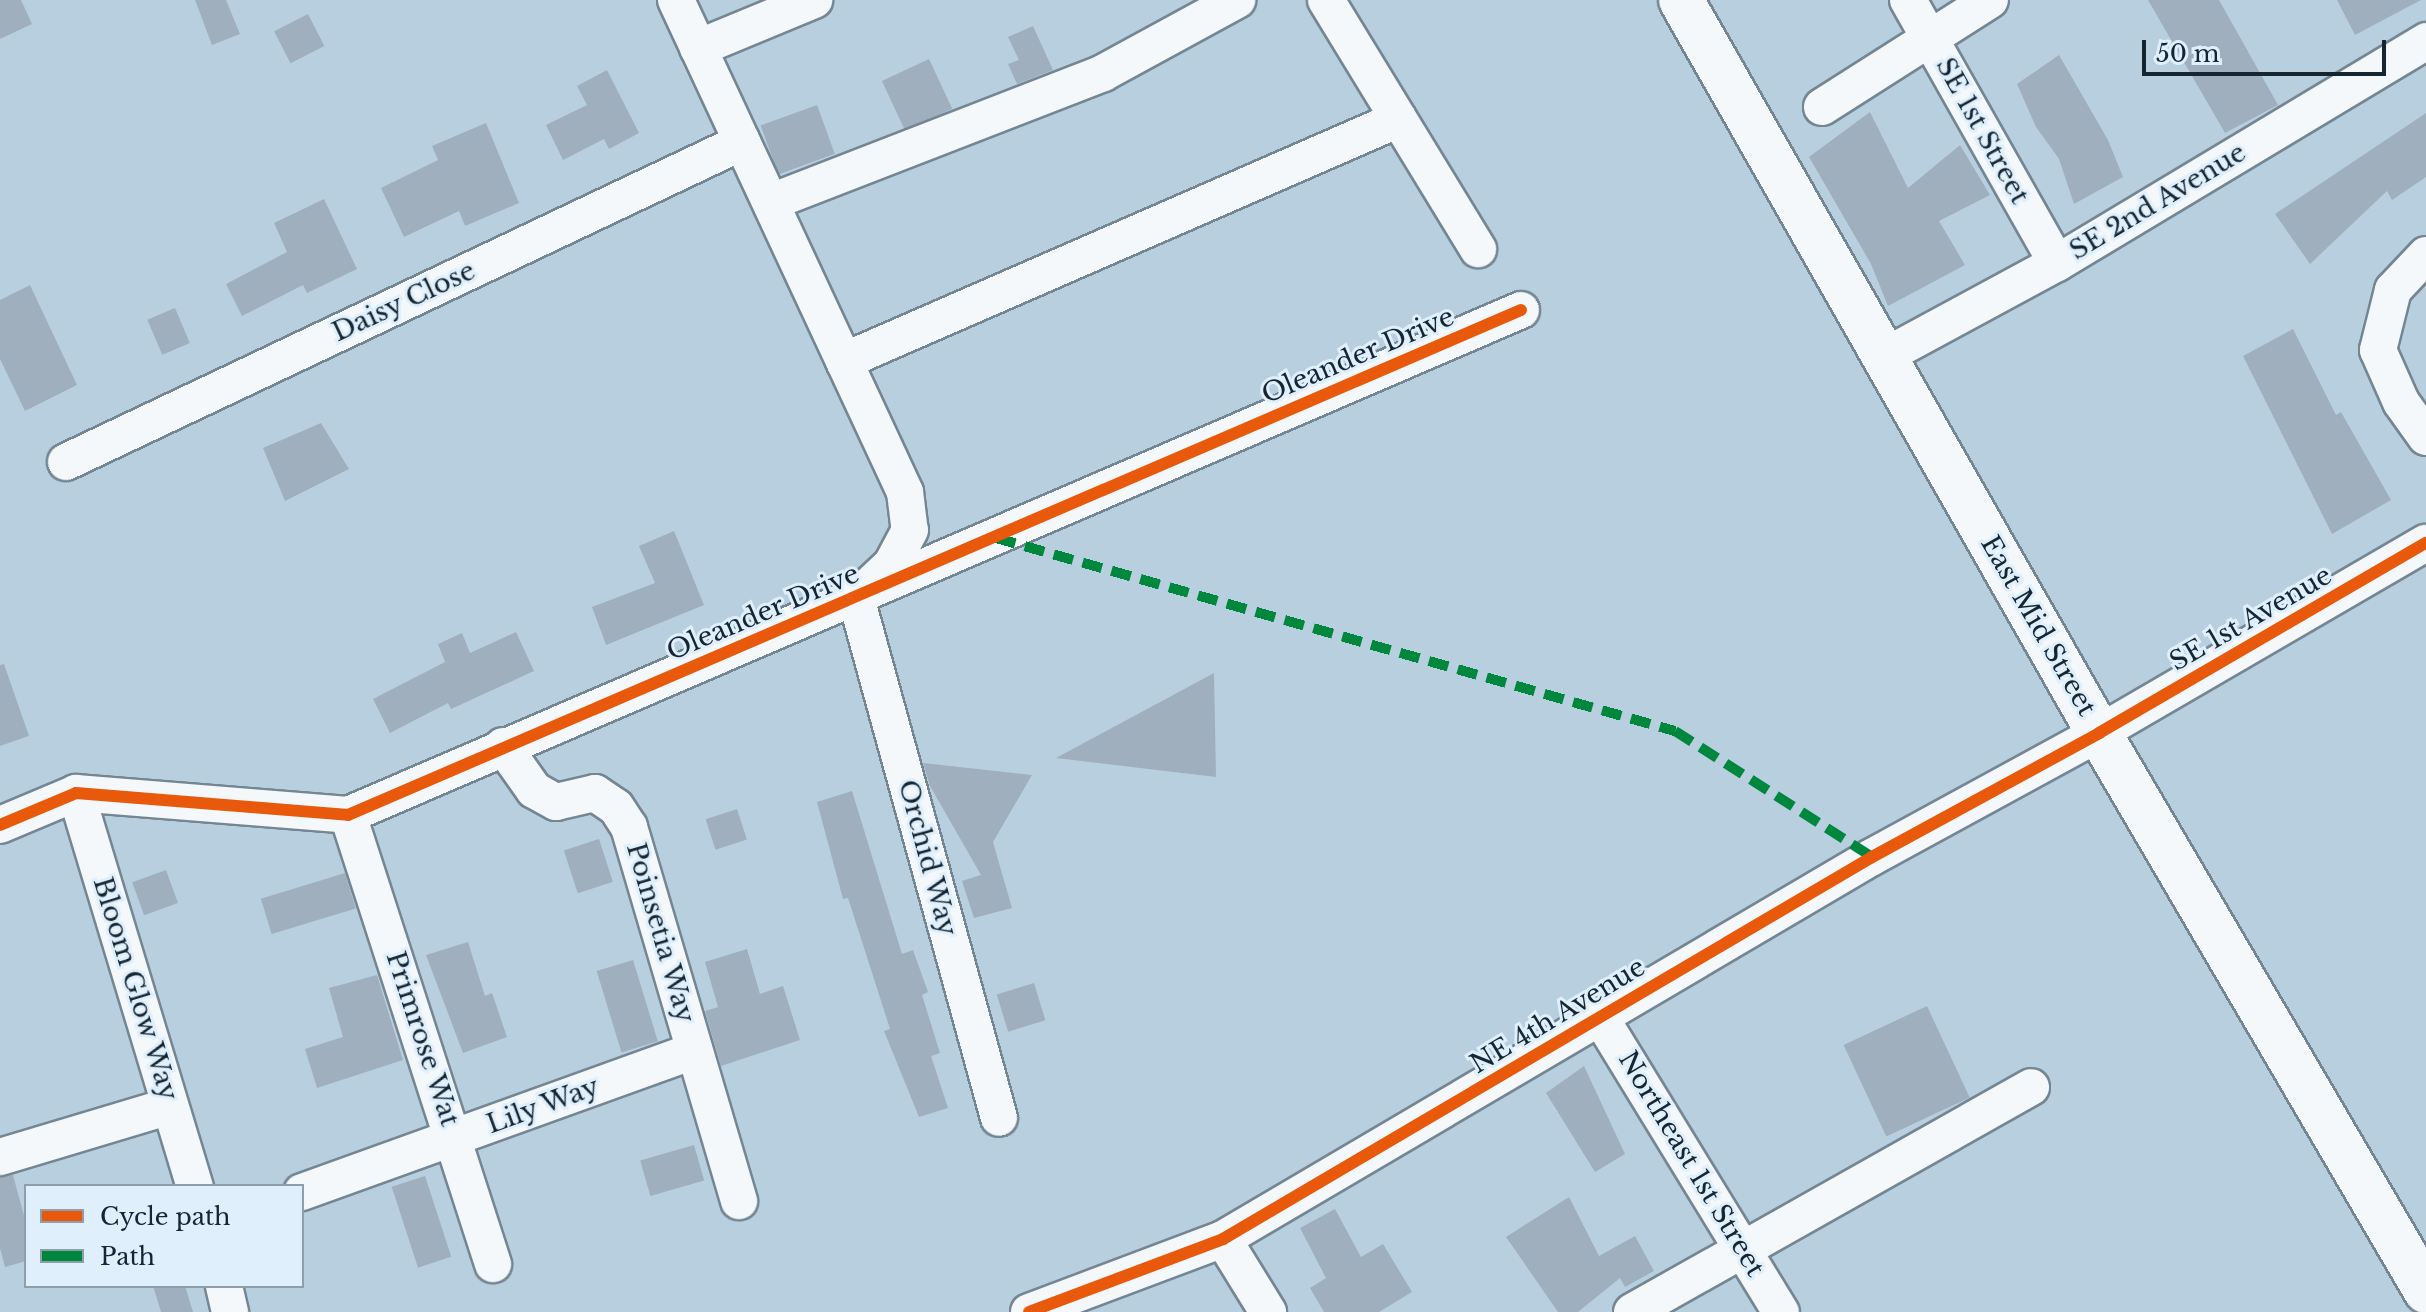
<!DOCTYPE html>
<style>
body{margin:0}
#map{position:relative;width:2426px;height:1312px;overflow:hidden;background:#b8cfe0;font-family:"Libre Baskerville",serif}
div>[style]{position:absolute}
.building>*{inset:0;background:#a0afbe;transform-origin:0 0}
.roads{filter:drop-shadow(2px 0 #758693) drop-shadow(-2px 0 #758693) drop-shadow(0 2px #758693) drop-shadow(0 -2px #758693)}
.minor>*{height:36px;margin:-18px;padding:0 18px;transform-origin:18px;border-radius:18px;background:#f4f8fa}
.tertiary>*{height:44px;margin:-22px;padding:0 22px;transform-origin:22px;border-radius:22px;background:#f4f8fa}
.quiet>*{height:10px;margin-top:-5px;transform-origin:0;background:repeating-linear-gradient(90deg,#00873e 0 20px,transparent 0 30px)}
.cycleway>*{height:12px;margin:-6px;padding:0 6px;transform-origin:6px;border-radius:6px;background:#e8590c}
span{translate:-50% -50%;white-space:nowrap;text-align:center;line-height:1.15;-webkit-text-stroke:6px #dfeffc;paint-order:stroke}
.street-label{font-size:26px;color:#152631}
.legend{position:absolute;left:24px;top:1184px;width:280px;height:104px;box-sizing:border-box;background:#dfeffc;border:2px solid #8e9fab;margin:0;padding:10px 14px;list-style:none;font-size:24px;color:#152631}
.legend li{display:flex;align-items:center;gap:16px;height:40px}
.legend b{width:40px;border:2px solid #8e9fab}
.scale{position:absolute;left:2142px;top:40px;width:244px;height:36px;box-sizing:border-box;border:4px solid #152631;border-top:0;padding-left:10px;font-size:24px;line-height:28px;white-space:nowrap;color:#152631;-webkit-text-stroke:6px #dfeffc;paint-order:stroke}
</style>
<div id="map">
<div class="building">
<div style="clip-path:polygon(0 0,21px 0,32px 24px,0 39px)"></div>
<div style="clip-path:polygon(195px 0,226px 0,240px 34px,212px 45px)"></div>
<div style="clip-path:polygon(2148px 0,2219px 0,2278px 105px,2225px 133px)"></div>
<div style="clip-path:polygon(2337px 0,2421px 0,2355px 35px)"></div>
<div style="left:308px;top:14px;width:36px;height:38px;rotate:63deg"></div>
<div style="clip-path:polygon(1033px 26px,1053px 70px,1017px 84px,1008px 64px,1019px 60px,1008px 37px)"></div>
<div style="clip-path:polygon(2059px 55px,2108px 140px,2123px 177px,2074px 204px,2059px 159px,2036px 127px,2017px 84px)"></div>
<div style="left:929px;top:59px;width:55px;height:52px;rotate:65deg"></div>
<div style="clip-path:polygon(607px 70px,639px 133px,609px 149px,604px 139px,563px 160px,546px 125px,587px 105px,577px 86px)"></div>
<div style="left:817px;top:105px;width:52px;height:60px;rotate:70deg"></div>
<div style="clip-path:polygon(1870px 112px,1908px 188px,1960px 145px,1990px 195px,1939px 221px,1965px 265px,1888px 306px,1871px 264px,1809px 157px)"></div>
<div style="clip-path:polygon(2426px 113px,2426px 177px,2392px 200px,2387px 191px,2310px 264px,2275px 214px)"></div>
<div style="clip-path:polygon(486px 123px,519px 203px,465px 226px,459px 211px,404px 237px,381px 188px,438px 160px,432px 146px)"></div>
<div style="clip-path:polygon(324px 199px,357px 269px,307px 293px,303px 285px,242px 316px,226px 284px,287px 252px,274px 223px)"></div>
<div style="clip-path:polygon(30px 285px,77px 385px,25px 411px,0 359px,0 300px)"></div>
<div style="left:175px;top:308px;width:38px;height:30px;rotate:67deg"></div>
<div style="clip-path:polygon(2293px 329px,2336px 415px,2341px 412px,2391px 500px,2332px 534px,2243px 356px)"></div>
<div style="clip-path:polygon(321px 423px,349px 469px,285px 501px,263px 448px)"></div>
<div style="clip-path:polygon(674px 531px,704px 605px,606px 645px,592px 607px,655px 583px,639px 546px)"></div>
<div style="clip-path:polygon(516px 632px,534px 671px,451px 709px,448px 703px,390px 733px,373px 699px,445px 662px,438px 644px,462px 633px,470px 653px)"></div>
<div style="clip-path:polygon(4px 664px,29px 736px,0 746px,0 665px)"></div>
<div style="clip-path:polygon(1214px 673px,1216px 777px,1056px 758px)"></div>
<div style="clip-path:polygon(923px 763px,1032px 775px,993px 842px,1012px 908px,974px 918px,962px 881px,981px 875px,930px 786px)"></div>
<div style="clip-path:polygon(852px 791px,902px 954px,913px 950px,928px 992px,922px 995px,940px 1053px,931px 1056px,948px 1108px,919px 1117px,884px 1031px,890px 1029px,848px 898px,843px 899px,817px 802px)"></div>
<div style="left:737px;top:809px;width:32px;height:33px;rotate:72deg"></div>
<div style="left:599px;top:839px;width:45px;height:37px;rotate:72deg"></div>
<div style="left:166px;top:870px;width:35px;height:36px;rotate:70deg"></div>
<div style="left:345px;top:873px;width:37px;height:88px;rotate:73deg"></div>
<div style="clip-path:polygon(468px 942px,485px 996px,492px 993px,507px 1037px,463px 1053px,426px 955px)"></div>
<div style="clip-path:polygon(747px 949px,760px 994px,783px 986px,800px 1040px,721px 1066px,705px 1011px,718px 1007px,705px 962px)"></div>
<div style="left:633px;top:960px;width:85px;height:38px;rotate:73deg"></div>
<div style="clip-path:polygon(377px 975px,403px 1060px,317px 1088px,305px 1049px,343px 1037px,329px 988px)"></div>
<div style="left:1034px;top:983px;width:39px;height:39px;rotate:73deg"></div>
<div style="left:1927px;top:1006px;width:101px;height:92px;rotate:65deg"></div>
<div style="clip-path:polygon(1584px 1066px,1625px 1154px,1595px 1172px,1546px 1093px)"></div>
<div style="left:694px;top:1145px;width:37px;height:56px;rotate:74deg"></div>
<div style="clip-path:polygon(13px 1175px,26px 1223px,26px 1261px,5px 1267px,0 1248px,0 1177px)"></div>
<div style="left:425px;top:1176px;width:85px;height:35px;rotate:72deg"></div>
<div style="clip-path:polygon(1569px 1197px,1599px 1256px,1635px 1236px,1654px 1271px,1625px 1287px,1620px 1278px,1578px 1312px,1558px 1312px,1506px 1237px)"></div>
<div style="clip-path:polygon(1335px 1209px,1361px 1257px,1383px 1244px,1412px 1292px,1379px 1312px,1324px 1312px,1310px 1288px,1326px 1278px,1300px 1228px)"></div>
<div style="clip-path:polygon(153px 1286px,185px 1286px,193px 1312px,161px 1312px)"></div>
</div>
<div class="roads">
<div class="minor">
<div style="left:676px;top:0;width:543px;rotate:65.04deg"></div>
<div style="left:905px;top:492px;width:38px;rotate:83deg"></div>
<div style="left:910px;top:530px;width:38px;rotate:118deg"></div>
<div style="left:892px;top:564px;width:50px;rotate:136.6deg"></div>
<div style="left:856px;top:598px;width:539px;rotate:74.62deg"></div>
<div style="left:1326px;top:0;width:292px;rotate:58.6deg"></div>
<div style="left:1908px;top:0;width:302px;rotate:60.5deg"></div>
<div style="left:698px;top:48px;width:126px;rotate:-22.5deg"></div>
<div style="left:1822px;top:107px;width:199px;rotate:-32.5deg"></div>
<div style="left:771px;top:202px;width:356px;rotate:-21.2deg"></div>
<div style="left:1103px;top:73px;width:153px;rotate:-28.6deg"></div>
<div style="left:2426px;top:255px;width:48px;rotate:133.3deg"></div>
<div style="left:2393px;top:290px;width:62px;rotate:104deg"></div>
<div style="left:2378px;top:350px;width:57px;rotate:66.1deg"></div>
<div style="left:2401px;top:402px;width:43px;rotate:54.5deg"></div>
<div style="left:1885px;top:356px;width:196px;rotate:-28.4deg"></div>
<div style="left:2057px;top:263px;width:431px;rotate:-31deg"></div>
<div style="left:844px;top:361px;width:605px;rotate:-23.56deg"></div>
<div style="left:66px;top:462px;width:748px;rotate:-25.33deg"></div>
<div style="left:503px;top:746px;width:54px;rotate:54.8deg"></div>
<div style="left:534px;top:790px;width:25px;rotate:29deg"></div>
<div style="left:556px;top:802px;width:40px;rotate:-13deg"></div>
<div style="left:595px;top:793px;width:25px;rotate:34deg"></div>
<div style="left:616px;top:807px;width:24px;rotate:57deg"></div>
<div style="left:629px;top:827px;width:390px;rotate:73.6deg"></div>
<div style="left:76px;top:793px;width:411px;rotate:73.2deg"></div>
<div style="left:348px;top:815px;width:472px;rotate:72.1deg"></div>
<div style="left:0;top:825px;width:82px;rotate:-22.8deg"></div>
<div style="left:76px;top:793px;width:273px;rotate:4.6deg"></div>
<div style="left:348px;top:815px;width:1277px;rotate:-23.29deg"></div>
<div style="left:1600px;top:1017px;width:346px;rotate:58.5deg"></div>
<div style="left:0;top:1157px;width:177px;rotate:-16.7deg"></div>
<div style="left:302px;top:1192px;width:417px;rotate:-19.8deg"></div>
<div style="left:1223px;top:1239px;width:86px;rotate:58.3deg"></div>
<div style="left:224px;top:1286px;width:27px;rotate:77deg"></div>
<div style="left:1029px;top:1312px;width:207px;rotate:-20.6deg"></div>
<div style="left:1223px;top:1239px;width:753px;rotate:-30.48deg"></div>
<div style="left:1872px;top:857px;width:259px;rotate:-28.6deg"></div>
<div style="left:2099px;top:733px;width:378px;rotate:-30.2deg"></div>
<div style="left:1632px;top:1312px;width:458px;rotate:-29.4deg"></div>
</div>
<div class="tertiary">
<div style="left:1681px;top:0;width:844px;rotate:60.31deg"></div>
<div style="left:2099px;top:733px;width:647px;rotate:59.63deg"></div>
</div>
</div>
<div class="quiet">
<div style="left:996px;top:538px;width:706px;rotate:15.87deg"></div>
<div style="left:1675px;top:731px;width:234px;rotate:32.6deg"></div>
</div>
<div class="cycleway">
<div style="left:0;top:825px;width:82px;rotate:-22.8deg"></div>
<div style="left:76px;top:793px;width:273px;rotate:4.6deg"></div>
<div style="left:348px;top:815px;width:1277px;rotate:-23.29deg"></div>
<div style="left:1029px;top:1312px;width:207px;rotate:-20.6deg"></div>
<div style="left:1223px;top:1239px;width:753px;rotate:-30.48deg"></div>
<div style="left:1872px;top:857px;width:259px;rotate:-28.6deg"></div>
<div style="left:2099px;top:733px;width:378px;rotate:-30.2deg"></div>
</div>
<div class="street-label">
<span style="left:1982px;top:131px;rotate:61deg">SE 1st Street</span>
<span style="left:2158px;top:202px;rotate:-31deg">SE 2nd Avenue</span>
<span style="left:404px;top:302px;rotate:-25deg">Daisy Close</span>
<span style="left:1358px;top:356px;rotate:-23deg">Oleander Drive</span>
<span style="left:763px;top:613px;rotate:-23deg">Oleander Drive</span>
<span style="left:2251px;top:619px;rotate:-30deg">SE 1st Avenue</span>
<span style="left:2038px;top:626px;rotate:60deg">East Mid Street</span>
<span style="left:927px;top:858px;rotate:75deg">Orchid Way</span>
<span style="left:660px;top:933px;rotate:74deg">Poinsetia Way</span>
<span style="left:135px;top:989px;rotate:73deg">Bloom Glow Way</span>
<span style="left:1558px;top:1016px;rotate:-31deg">NE 4th Avenue</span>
<span style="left:422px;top:1039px;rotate:72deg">Primrose Wat</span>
<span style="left:543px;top:1106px;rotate:-20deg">Lily Way</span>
<span style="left:1691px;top:1164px;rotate:59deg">Northeast 1st Street</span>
</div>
<ul class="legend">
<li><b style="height:10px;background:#e8590c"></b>Cycle path</li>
<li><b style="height:10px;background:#00873e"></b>Path</li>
</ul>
<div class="scale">50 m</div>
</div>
